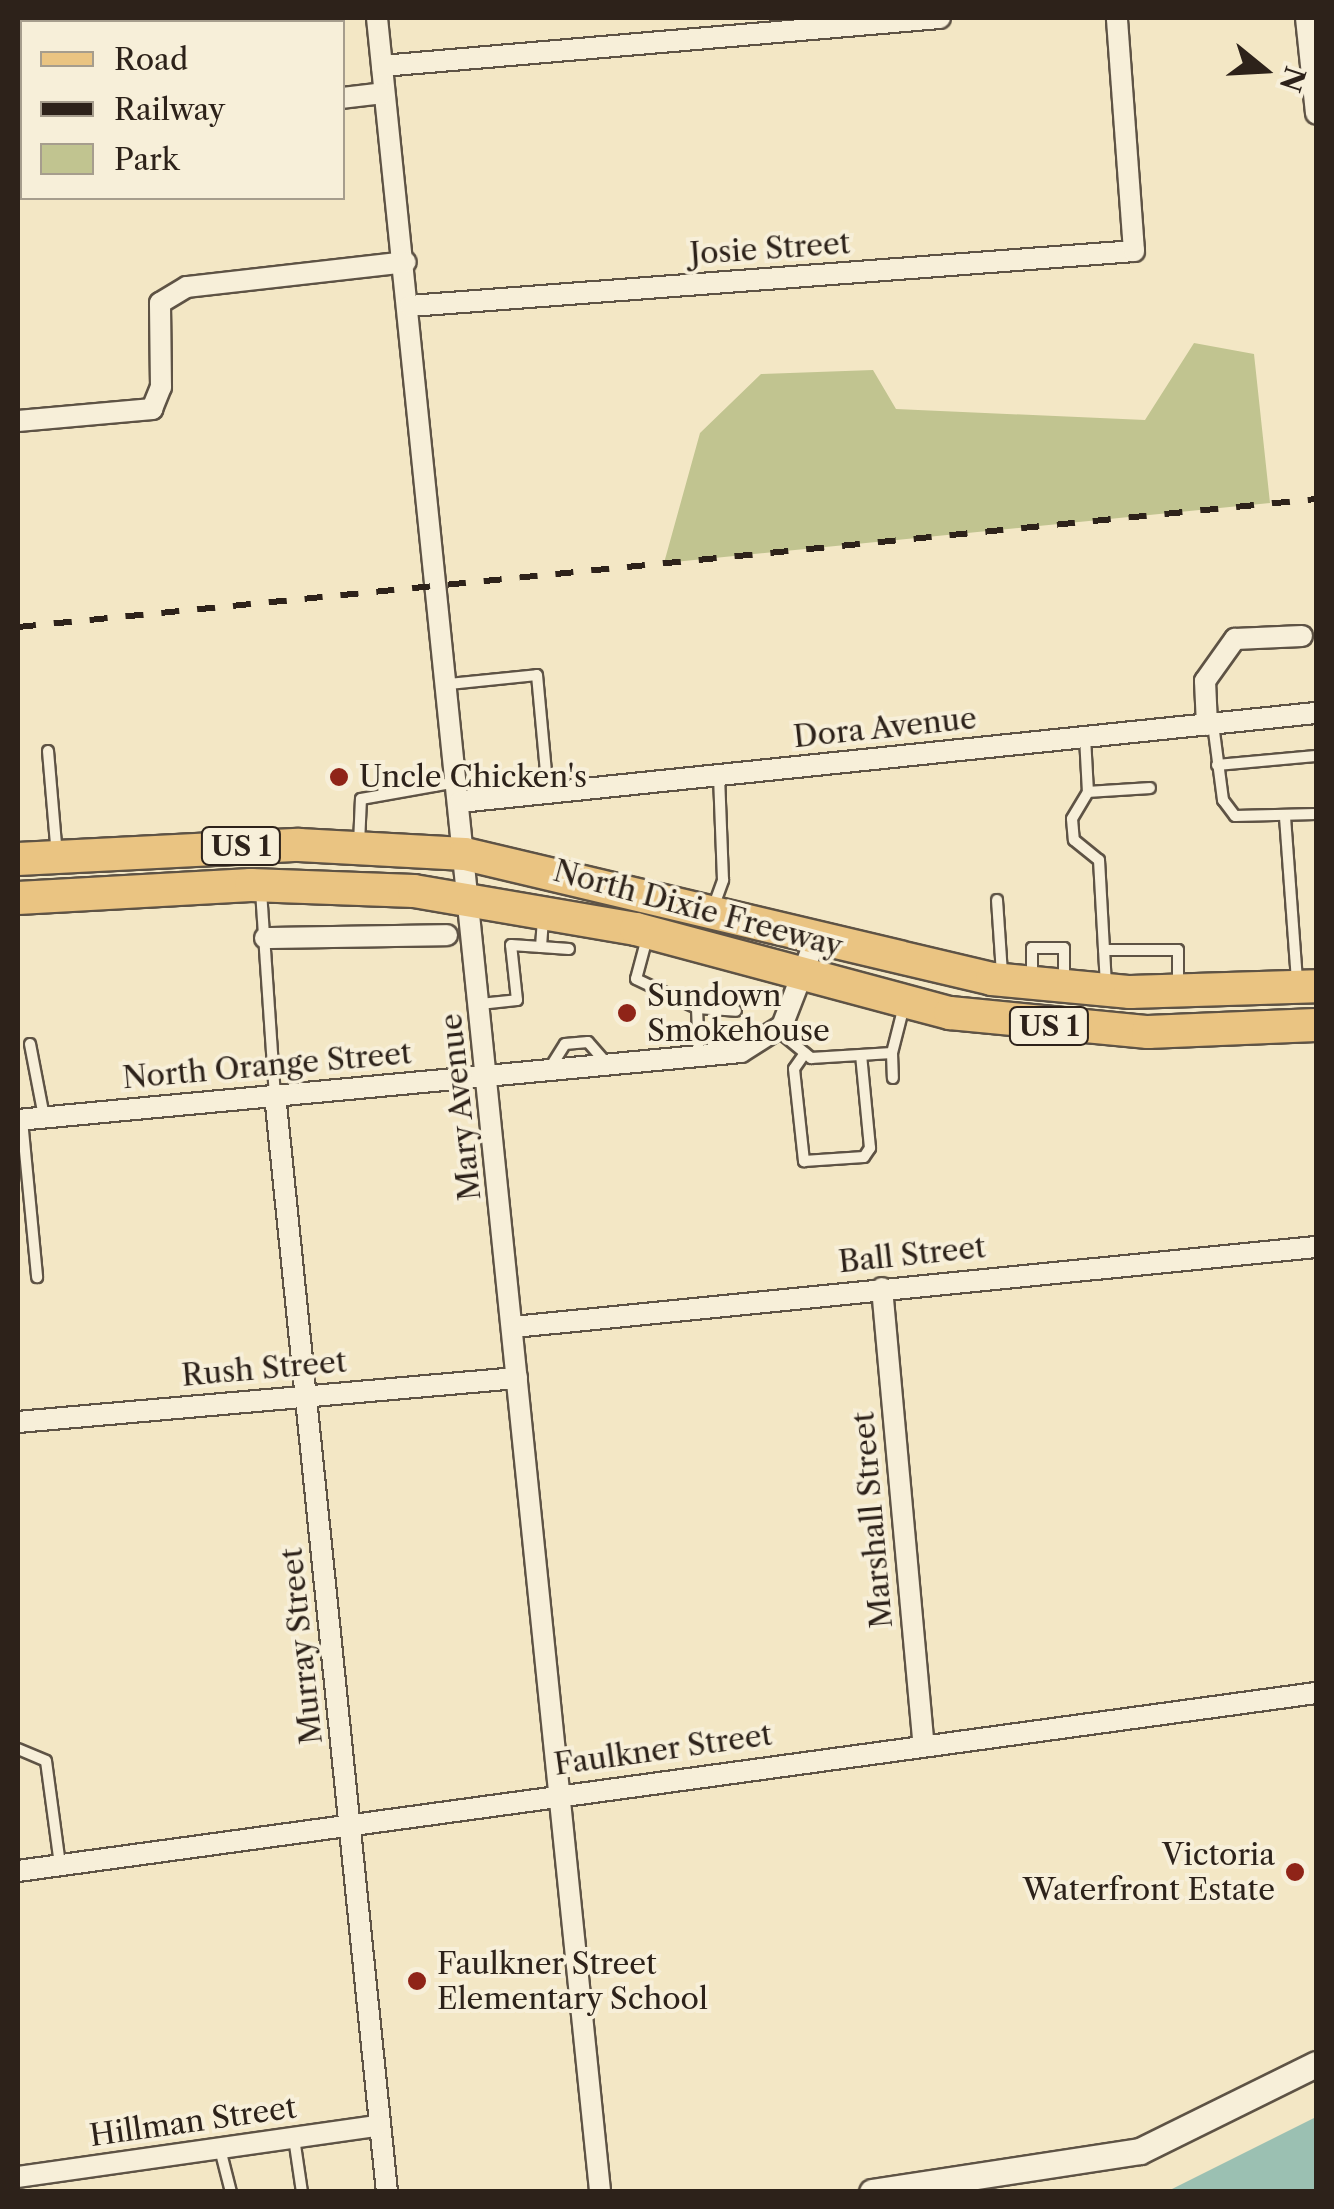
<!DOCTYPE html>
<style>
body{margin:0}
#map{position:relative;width:1334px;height:2209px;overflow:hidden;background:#f3e7c5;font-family:"Libre Caslon Text",serif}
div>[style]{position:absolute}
.green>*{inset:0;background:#c1c490}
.water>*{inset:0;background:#9bc0b2}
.roads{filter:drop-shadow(2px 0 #5e5345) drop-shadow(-2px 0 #5e5345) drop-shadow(0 2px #5e5345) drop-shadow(0 -2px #5e5345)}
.service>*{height:10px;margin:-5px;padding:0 5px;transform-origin:5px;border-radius:5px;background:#f7efd9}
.minor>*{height:20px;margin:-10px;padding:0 10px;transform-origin:10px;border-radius:10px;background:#f7efd9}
.tertiary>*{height:25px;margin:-12.5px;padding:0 12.5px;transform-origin:12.5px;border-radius:12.5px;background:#f7efd9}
.primary>*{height:32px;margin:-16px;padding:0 16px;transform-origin:16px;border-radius:16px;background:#eac482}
.rail>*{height:6px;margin-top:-3px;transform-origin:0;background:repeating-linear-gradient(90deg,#2d221a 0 18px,transparent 0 36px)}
.dots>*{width:28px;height:28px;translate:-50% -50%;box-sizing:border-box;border:5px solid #f7efd9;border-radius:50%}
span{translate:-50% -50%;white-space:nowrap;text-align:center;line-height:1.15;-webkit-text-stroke:8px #f7efd9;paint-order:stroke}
.shield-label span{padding:2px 8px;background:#f7efd9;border:2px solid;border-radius:8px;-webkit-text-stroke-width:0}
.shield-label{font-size:28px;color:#2d221a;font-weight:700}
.street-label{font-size:30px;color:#2d221a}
.poi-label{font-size:30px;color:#2d221a}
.left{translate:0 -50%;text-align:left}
.right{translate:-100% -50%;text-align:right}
.frame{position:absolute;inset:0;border:20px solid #2d221a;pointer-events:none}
.legend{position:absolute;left:20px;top:20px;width:325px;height:180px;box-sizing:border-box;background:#f7efd9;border:2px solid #a69d8d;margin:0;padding:12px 18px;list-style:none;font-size:30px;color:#2d221a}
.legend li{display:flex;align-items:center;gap:20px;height:50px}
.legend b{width:50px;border:2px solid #a69d8d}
.north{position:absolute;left:1214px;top:20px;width:100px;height:100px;-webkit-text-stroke:8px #f7efd9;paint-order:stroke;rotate:108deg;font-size:28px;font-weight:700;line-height:40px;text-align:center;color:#2d221a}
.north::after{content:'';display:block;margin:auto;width:35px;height:45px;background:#2d221a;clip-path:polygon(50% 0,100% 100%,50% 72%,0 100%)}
</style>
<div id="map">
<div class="green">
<div style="clip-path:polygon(1194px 343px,1254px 354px,1270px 503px,664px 563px,700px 433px,761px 374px,873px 370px,896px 409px,1145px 420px)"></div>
</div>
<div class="water">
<div style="clip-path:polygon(1316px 2117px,1316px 2191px,1168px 2191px)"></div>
</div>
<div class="roads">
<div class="service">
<div style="left:449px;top:684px;width:88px;rotate:-5.8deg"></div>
<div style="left:537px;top:675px;width:119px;rotate:84.7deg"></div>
<div style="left:1213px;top:724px;width:77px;rotate:82.5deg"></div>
<div style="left:1223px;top:800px;width:20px;rotate:53deg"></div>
<div style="left:1235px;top:816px;width:81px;rotate:-1.4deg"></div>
<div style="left:1085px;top:737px;width:55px;rotate:86.9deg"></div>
<div style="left:1088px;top:792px;width:31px;rotate:121deg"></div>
<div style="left:1072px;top:819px;width:21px;rotate:85deg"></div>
<div style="left:1074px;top:840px;width:32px;rotate:39deg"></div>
<div style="left:1099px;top:860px;width:125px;rotate:86.8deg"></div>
<div style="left:48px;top:751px;width:104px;rotate:85.1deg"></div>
<div style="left:1217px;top:765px;width:99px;rotate:-5.2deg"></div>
<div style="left:1088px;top:792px;width:62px;rotate:-3.7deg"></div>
<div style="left:1285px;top:817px;width:164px;rotate:85.8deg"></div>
<div style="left:359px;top:844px;width:45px;rotate:-87.5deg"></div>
<div style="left:361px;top:799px;width:97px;rotate:-10deg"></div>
<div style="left:261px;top:891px;width:204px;rotate:86.1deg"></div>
<div style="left:997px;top:900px;width:74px;rotate:86.1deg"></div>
<div style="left:713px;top:908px;width:30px;rotate:-70deg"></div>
<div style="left:723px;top:880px;width:104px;rotate:-92.2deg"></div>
<div style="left:647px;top:938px;width:42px;rotate:105deg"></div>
<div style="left:636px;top:979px;width:68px;rotate:25.4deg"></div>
<div style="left:541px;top:947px;width:28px;rotate:4deg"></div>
<div style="left:1104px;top:950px;width:74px"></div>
<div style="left:1178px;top:950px;width:36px;rotate:90deg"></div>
<div style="left:1032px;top:980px;width:32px;rotate:-90deg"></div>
<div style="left:1032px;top:948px;width:32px"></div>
<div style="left:1064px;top:948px;width:33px;rotate:90deg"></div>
<div style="left:480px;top:1004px;width:37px;rotate:-6deg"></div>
<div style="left:517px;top:1000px;width:55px;rotate:-96.2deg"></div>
<div style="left:511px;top:945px;width:30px;rotate:4deg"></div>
<div style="left:541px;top:947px;width:26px;rotate:-86deg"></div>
<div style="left:778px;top:1031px;width:43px;rotate:39.3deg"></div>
<div style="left:811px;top:1058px;width:81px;rotate:-3.5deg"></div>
<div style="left:892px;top:1053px;width:49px;rotate:-75.7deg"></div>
<div style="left:30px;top:1044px;width:74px;rotate:79.1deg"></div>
<div style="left:805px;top:1053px;width:19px;rotate:125deg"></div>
<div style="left:794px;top:1069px;width:93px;rotate:83.8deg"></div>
<div style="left:804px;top:1161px;width:60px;rotate:-3.8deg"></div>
<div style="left:864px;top:1157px;width:11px;rotate:-56deg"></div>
<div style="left:870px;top:1148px;width:93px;rotate:-95.5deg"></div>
<div style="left:892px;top:1053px;width:25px;rotate:88deg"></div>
<div style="left:699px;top:1056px;width:48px;rotate:-92.4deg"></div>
<div style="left:697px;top:1008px;width:39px;rotate:4deg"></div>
<div style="left:550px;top:1068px;width:28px;rotate:-58deg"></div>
<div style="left:565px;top:1044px;width:23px;rotate:-5deg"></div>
<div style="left:588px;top:1042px;width:28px;rotate:49deg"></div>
<div style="left:22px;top:1120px;width:158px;rotate:84.5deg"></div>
<div style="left:18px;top:1749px;width:30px;rotate:23deg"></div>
<div style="left:46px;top:1761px;width:105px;rotate:82.3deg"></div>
<div style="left:294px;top:2138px;width:55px;rotate:81.6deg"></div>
<div style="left:220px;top:2149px;width:44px;rotate:75.7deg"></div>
</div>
<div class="minor">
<div style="left:377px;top:18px;width:2185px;rotate:84.14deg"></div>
<div style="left:1306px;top:18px;width:96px;rotate:84deg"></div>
<div style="left:382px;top:66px;width:560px;rotate:-4.92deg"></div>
<div style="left:342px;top:98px;width:42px;rotate:-6.8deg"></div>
<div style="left:18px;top:132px;width:4px;rotate:-14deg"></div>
<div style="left:410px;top:306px;width:726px;rotate:-4.34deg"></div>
<div style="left:1134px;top:251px;width:234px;rotate:-94.2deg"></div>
<div style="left:18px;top:421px;width:135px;rotate:-5.1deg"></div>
<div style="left:152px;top:409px;width:24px;rotate:-68deg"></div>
<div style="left:161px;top:387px;width:84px;rotate:-90.7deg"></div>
<div style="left:160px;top:303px;width:31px;rotate:-31deg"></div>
<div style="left:187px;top:287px;width:220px;rotate:-6.5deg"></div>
<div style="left:1207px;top:725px;width:44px;rotate:-92.6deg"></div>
<div style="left:1205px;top:681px;width:52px;rotate:-54.5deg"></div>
<div style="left:1235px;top:639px;width:67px;rotate:-2.6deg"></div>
<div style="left:460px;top:802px;width:861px;rotate:-5.94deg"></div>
<div style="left:265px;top:938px;width:182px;rotate:-0.9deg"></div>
<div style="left:275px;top:1095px;width:1103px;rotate:84.17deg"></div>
<div style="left:18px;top:1120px;width:726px;rotate:-5.37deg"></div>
<div style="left:741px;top:1052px;width:49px;rotate:-32.4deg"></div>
<div style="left:782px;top:1026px;width:91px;rotate:-68.8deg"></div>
<div style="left:882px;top:1288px;width:460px;rotate:84.8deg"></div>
<div style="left:514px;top:1327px;width:806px;rotate:-5.7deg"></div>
<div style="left:18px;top:1422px;width:501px;rotate:-5.04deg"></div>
<div style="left:18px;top:1871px;width:1310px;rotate:-7.81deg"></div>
<div style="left:18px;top:2177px;width:363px;rotate:-8.1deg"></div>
</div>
<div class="tertiary">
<div style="left:872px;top:2192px;width:271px;rotate:-8.7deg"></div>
<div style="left:1140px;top:2151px;width:196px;rotate:-26.3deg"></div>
</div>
<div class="primary">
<div style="left:18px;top:859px;width:281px;rotate:-2.9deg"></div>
<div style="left:299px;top:845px;width:166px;rotate:3.1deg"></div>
<div style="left:465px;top:854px;width:542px;rotate:13.34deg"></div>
<div style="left:992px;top:979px;width:139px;rotate:5.4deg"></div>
<div style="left:1130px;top:992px;width:186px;rotate:-1.8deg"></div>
<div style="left:18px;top:898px;width:233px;rotate:-3.2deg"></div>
<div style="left:251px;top:885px;width:163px;rotate:2.1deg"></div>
<div style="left:414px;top:891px;width:225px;rotate:9.7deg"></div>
<div style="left:636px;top:929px;width:325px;rotate:15deg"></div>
<div style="left:950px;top:1013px;width:199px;rotate:5.5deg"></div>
<div style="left:1148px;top:1032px;width:168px;rotate:-2.4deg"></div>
</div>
</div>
<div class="rail">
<div style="left:18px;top:627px;width:1304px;rotate:-5.63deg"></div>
</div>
<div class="dots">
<div style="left:339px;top:777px;background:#8f2418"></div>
<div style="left:627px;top:1013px;background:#8f2418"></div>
<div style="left:1295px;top:1872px;background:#8f2418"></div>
<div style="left:417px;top:1981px;background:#8f2418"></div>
</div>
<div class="shield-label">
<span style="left:241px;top:846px">US 1</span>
<span style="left:1049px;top:1026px">US 1</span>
</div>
<div class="street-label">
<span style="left:770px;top:249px;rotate:-4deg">Josie Street</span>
<span style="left:885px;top:728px;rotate:-6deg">Dora Avenue</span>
<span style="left:698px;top:909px;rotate:15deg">North Dixie Freeway</span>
<span style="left:267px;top:1066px;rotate:-5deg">North Orange Street</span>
<span style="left:461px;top:1107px;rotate:-96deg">Mary Avenue</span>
<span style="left:912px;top:1255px;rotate:-6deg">Ball Street</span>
<span style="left:264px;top:1369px;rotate:-5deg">Rush Street</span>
<span style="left:873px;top:1520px;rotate:-95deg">Marshall Street</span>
<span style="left:302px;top:1646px;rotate:-96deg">Murray Street</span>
<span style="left:663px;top:1750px;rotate:-8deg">Faulkner Street</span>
<span style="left:193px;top:2122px;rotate:-8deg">Hillman Street</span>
</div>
<div class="poi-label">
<span class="left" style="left:359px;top:777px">Uncle Chicken's</span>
<span class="left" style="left:647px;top:1013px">Sundown<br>Smokehouse</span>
<span class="right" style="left:1275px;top:1872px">Victoria<br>Waterfront Estate</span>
<span class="left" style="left:437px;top:1981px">Faulkner Street<br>Elementary School</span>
</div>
<div class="frame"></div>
<ul class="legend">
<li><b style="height:12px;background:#eac482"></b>Road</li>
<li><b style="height:12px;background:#2d221a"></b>Railway</li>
<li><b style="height:28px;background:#c1c490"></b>Park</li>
</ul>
<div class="north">N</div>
</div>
